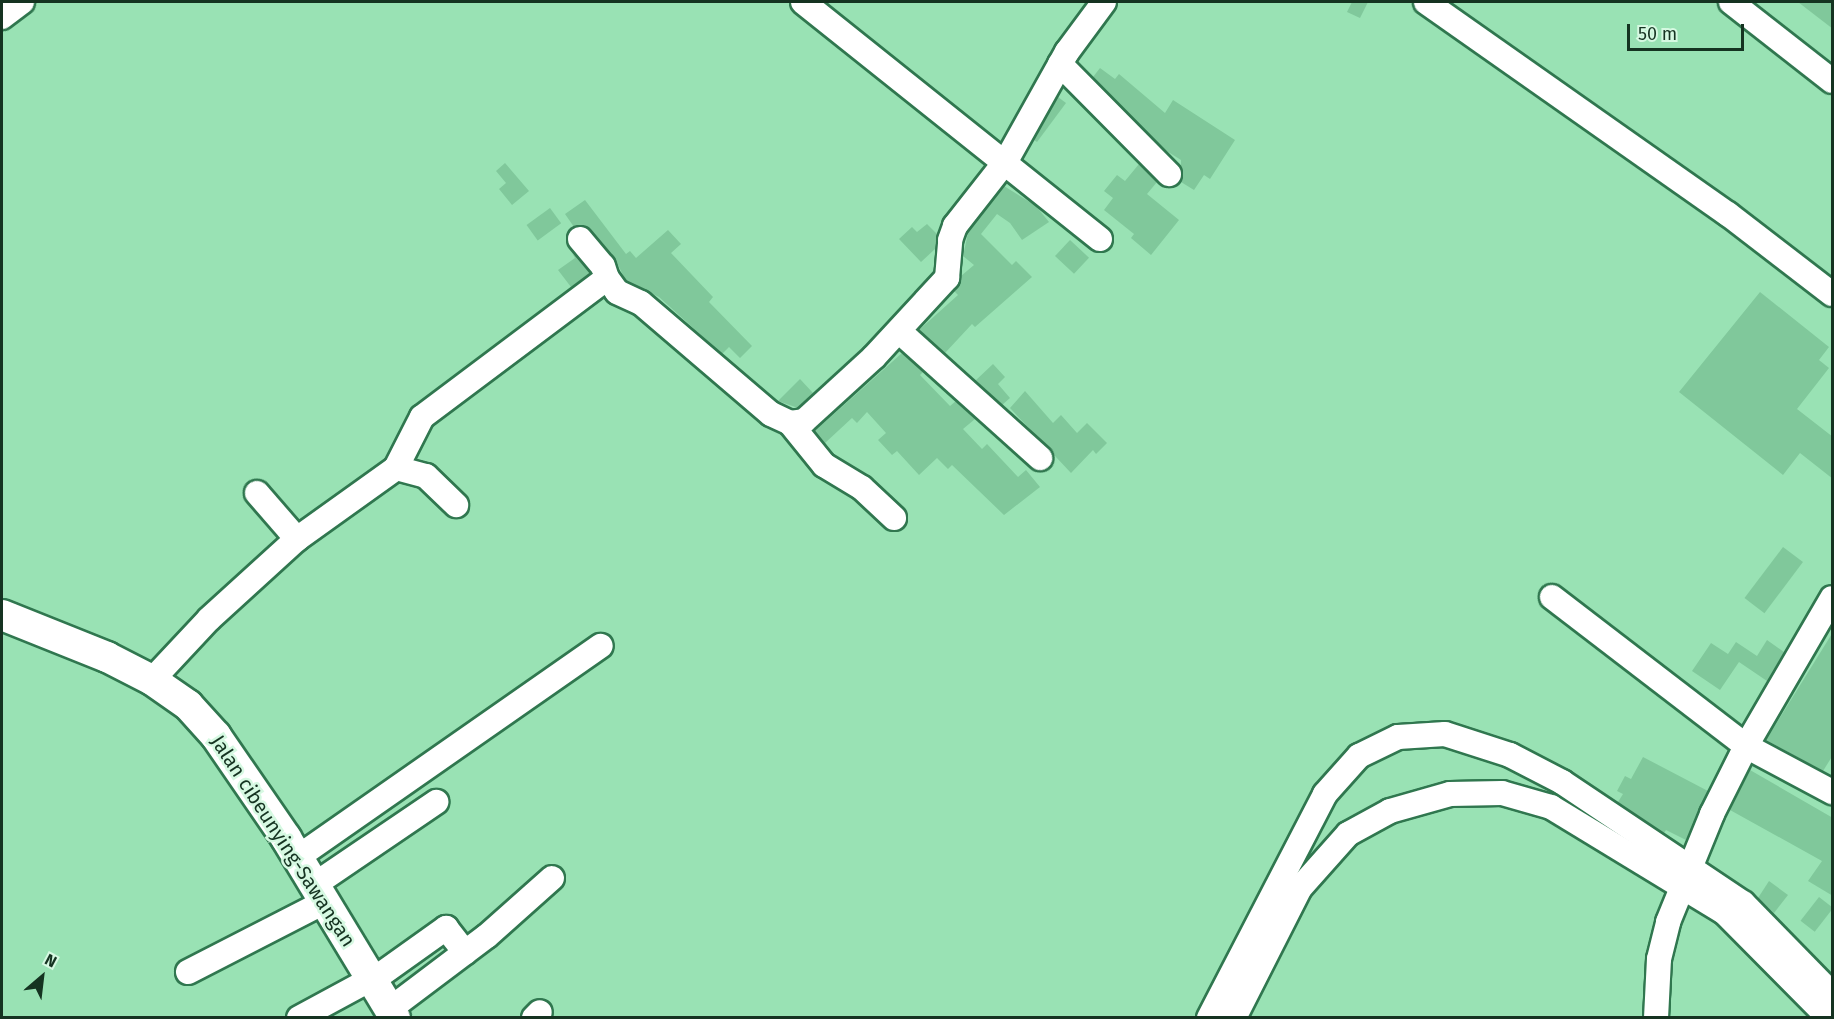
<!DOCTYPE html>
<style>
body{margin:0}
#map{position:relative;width:1834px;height:1019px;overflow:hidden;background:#99e2b4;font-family:"Fira Sans",sans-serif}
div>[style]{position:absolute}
.building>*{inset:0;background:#80c89b;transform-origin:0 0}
.roads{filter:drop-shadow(2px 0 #30774f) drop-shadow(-2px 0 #30774f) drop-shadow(0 2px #30774f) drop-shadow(0 -2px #30774f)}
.minor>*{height:24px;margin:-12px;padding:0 12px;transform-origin:12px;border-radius:12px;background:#fff}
.major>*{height:30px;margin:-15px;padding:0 15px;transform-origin:15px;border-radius:15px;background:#fff}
span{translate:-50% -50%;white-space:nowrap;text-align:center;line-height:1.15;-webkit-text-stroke:5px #d6f9e2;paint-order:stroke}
.street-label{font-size:20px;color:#153321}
.frame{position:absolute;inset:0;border:3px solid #153321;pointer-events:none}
.north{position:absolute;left:12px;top:947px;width:60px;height:60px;-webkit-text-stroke:4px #d6f9e2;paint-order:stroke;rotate:28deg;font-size:16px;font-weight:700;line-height:24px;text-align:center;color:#153321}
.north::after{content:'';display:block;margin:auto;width:21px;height:27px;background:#153321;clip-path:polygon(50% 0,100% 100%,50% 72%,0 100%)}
.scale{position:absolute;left:1627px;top:24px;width:117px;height:27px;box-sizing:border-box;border:3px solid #153321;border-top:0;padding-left:8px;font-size:18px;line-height:21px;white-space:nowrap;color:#153321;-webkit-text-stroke:4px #d6f9e2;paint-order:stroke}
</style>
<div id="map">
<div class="building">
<div style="clip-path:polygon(1352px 2px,1368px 2px,1360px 18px,1347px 12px)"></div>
<div style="clip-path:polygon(1798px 2px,1833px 2px,1833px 29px)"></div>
<div style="clip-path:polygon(1100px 68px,1115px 79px,1119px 74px,1165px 113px,1173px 100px,1235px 140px,1210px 179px,1204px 175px,1194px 190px,1181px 182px,1181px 160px,1165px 150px,1093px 77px)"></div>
<div style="clip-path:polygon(1058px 97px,1066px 103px,1037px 142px,1034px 140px)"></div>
<div style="clip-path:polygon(505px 163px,529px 191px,512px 205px,499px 189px,506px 183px,496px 171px)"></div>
<div style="clip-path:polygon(1139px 164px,1157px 182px,1147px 194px,1179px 220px,1151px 255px,1131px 238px,1134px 234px,1104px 210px,1113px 198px,1104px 191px,1117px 175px,1125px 181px)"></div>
<div style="clip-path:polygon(1004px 186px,1036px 206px,1049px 222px,1022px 240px,1010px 223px,997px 214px,981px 234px,1012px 265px,1016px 261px,1032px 277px,975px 327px,972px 324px,945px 353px,919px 330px,958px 295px,954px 291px,961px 276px,974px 265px,963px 256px,968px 233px)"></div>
<div style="clip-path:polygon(585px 200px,626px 254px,630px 251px,636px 258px,668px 230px,681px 244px,671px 253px,713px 297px,709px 302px,752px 346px,740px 358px,729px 347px,722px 354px,659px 297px,626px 281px,614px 257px,591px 230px,584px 225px,574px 227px,565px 214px)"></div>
<div style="left:550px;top:208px;width:19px;height:29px;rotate:54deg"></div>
<div style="clip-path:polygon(927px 224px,937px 234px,935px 249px,921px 262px,899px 239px,912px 227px,917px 232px)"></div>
<div style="left:1070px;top:240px;width:26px;height:22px;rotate:43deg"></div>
<div style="clip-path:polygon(572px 253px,590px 273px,571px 287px,558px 270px,575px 258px)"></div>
<div style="clip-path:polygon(1760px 292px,1829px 347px,1819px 360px,1829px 368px,1797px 409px,1833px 437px,1833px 479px,1800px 453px,1783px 475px,1679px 392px)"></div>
<div style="clip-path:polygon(902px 353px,923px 372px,920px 375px,950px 406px,956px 401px,975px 419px,963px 429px,982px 449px,987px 444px,1018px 477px,1026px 470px,1040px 487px,1004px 515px,952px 465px,948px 469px,937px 458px,919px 475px,897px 451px,892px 455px,878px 440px,886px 433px,867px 412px,857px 423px,852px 418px,825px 443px,815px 431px)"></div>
<div style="clip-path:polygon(993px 364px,1005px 377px,998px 384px,1010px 398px,1002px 405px,975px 381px)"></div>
<div style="clip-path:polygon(800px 379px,813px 393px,798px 408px,778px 401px)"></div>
<div style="clip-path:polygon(1025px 391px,1053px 423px,1061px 415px,1077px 433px,1087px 423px,1107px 443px,1096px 454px,1093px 450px,1071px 473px,1010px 408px)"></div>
<div style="left:1783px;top:547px;width:25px;height:64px;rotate:37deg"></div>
<div style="clip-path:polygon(1833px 632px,1833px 755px,1823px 771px,1766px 740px)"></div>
<div style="clip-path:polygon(1767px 640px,1784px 652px,1767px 681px,1739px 662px,1720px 690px,1692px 671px,1711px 643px,1728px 654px,1736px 642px,1757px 656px)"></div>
<div style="clip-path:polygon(1643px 757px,1708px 791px,1686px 840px,1666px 830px,1664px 833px,1618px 802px,1623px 794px,1617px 791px,1625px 776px,1631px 779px)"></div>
<div style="clip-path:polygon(1750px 770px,1833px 818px,1833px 896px,1808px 881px,1822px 861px,1730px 810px)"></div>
<div style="clip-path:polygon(1769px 881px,1788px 895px,1774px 913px,1758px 898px)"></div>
<div style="left:1819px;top:897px;width:18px;height:30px;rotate:38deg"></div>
</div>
<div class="roads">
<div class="minor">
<div style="left:803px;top:2px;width:380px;rotate:38.6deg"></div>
<div style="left:1426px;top:2px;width:369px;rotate:35.1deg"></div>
<div style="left:1728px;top:214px;width:131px;rotate:37.6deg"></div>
<div style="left:1731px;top:2px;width:128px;rotate:38deg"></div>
<div style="left:2px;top:17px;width:25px;rotate:-37deg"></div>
<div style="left:1060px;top:64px;width:155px;rotate:45.3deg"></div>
<div style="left:580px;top:239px;width:35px;rotate:50deg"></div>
<div style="left:603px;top:266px;width:13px;rotate:72deg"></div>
<div style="left:899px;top:331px;width:190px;rotate:42deg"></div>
<div style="left:790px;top:423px;width:54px;rotate:51deg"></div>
<div style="left:824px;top:465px;width:44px;rotate:31.2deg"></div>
<div style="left:862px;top:488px;width:44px;rotate:43.2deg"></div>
<div style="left:396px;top:468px;width:31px;rotate:15deg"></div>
<div style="left:426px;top:476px;width:42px;rotate:44deg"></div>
<div style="left:257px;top:493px;width:61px;rotate:49deg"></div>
<div style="left:1552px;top:597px;width:245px;rotate:37.5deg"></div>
<div style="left:1746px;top:746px;width:98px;rotate:28.1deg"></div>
<div style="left:152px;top:680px;width:83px;rotate:-46.9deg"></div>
<div style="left:209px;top:619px;width:119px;rotate:-42.3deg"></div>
<div style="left:297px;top:539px;width:122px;rotate:-35.6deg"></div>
<div style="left:396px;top:468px;width:57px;rotate:-63deg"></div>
<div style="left:422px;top:417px;width:231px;rotate:-36.9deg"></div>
<div style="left:607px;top:278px;width:17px;rotate:54deg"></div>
<div style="left:617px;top:292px;width:26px;rotate:25deg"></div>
<div style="left:641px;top:303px;width:171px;rotate:40.5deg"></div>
<div style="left:771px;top:414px;width:21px;rotate:25deg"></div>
<div style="left:790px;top:423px;width:14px;rotate:-8deg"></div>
<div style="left:804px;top:421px;width:95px;rotate:-42.4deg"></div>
<div style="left:874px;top:357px;width:108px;rotate:-47.3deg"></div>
<div style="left:947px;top:278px;width:38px;rotate:-85deg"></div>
<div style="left:950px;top:240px;width:15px;rotate:-70deg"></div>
<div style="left:955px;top:226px;width:83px;rotate:-51.9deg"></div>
<div style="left:1006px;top:161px;width:125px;rotate:-60.8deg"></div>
<div style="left:1067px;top:52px;width:62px;rotate:-53.5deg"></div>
<div style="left:298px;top:857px;width:369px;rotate:-34.9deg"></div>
<div style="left:314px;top:885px;width:148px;rotate:-34.2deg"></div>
<div style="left:188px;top:972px;width:153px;rotate:-27.2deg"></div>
<div style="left:373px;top:980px;width:90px;rotate:-35.5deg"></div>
<div style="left:446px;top:928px;width:31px;rotate:52deg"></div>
<div style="left:390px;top:1009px;width:121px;rotate:-37deg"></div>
<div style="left:487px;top:936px;width:87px;rotate:-41.7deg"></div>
<div style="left:299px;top:1018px;width:82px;rotate:-28.4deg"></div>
<div style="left:534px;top:1018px;width:8px;rotate:-45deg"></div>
<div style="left:1209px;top:1018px;width:252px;rotate:-62.6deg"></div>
<div style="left:1325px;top:794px;width:51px;rotate:-48.2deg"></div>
<div style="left:1359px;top:756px;width:43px;rotate:-26deg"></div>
<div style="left:1398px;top:737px;width:47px;rotate:-3.7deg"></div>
<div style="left:1445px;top:734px;width:68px;rotate:17.9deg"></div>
<div style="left:1510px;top:755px;width:59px;rotate:27.4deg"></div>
<div style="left:1562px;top:782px;width:218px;rotate:33.8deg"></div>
<div style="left:1743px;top:903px;width:127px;rotate:45.6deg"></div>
<div style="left:1234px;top:1018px;width:146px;rotate:-63.1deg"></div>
<div style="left:1300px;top:888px;width:72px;rotate:-48.4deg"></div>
<div style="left:1348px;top:834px;width:48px;rotate:-28.7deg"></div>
<div style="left:1390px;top:811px;width:62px;rotate:-15.8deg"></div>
<div style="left:1450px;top:794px;width:52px;rotate:-1.1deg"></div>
<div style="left:1502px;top:793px;width:51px;rotate:15.9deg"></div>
<div style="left:1551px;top:807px;width:202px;rotate:31.3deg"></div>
<div style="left:1724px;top:912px;width:149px;rotate:45.3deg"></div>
<div style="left:1656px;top:1018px;width:59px;rotate:-87.1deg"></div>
<div style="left:1659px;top:959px;width:38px;rotate:-76deg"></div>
<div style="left:1668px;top:922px;width:117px;rotate:-67.8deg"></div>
<div style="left:1712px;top:814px;width:76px;rotate:-63.4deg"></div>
<div style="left:1746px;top:746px;width:171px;rotate:-59.8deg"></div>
</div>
<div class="major">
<div style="left:2px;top:615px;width:113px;rotate:21.8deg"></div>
<div style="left:107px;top:657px;width:51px;rotate:27.1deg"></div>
<div style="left:152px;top:680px;width:44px;rotate:34.8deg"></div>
<div style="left:188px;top:705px;width:42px;rotate:47.9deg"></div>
<div style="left:216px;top:736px;width:124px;rotate:55.5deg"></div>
<div style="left:286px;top:838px;width:210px;rotate:58.8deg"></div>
</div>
</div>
<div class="street-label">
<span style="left:283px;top:841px;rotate:57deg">Jalan cibeunying-Sawangan</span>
</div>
<div class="frame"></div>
<div class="north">N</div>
<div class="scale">50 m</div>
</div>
